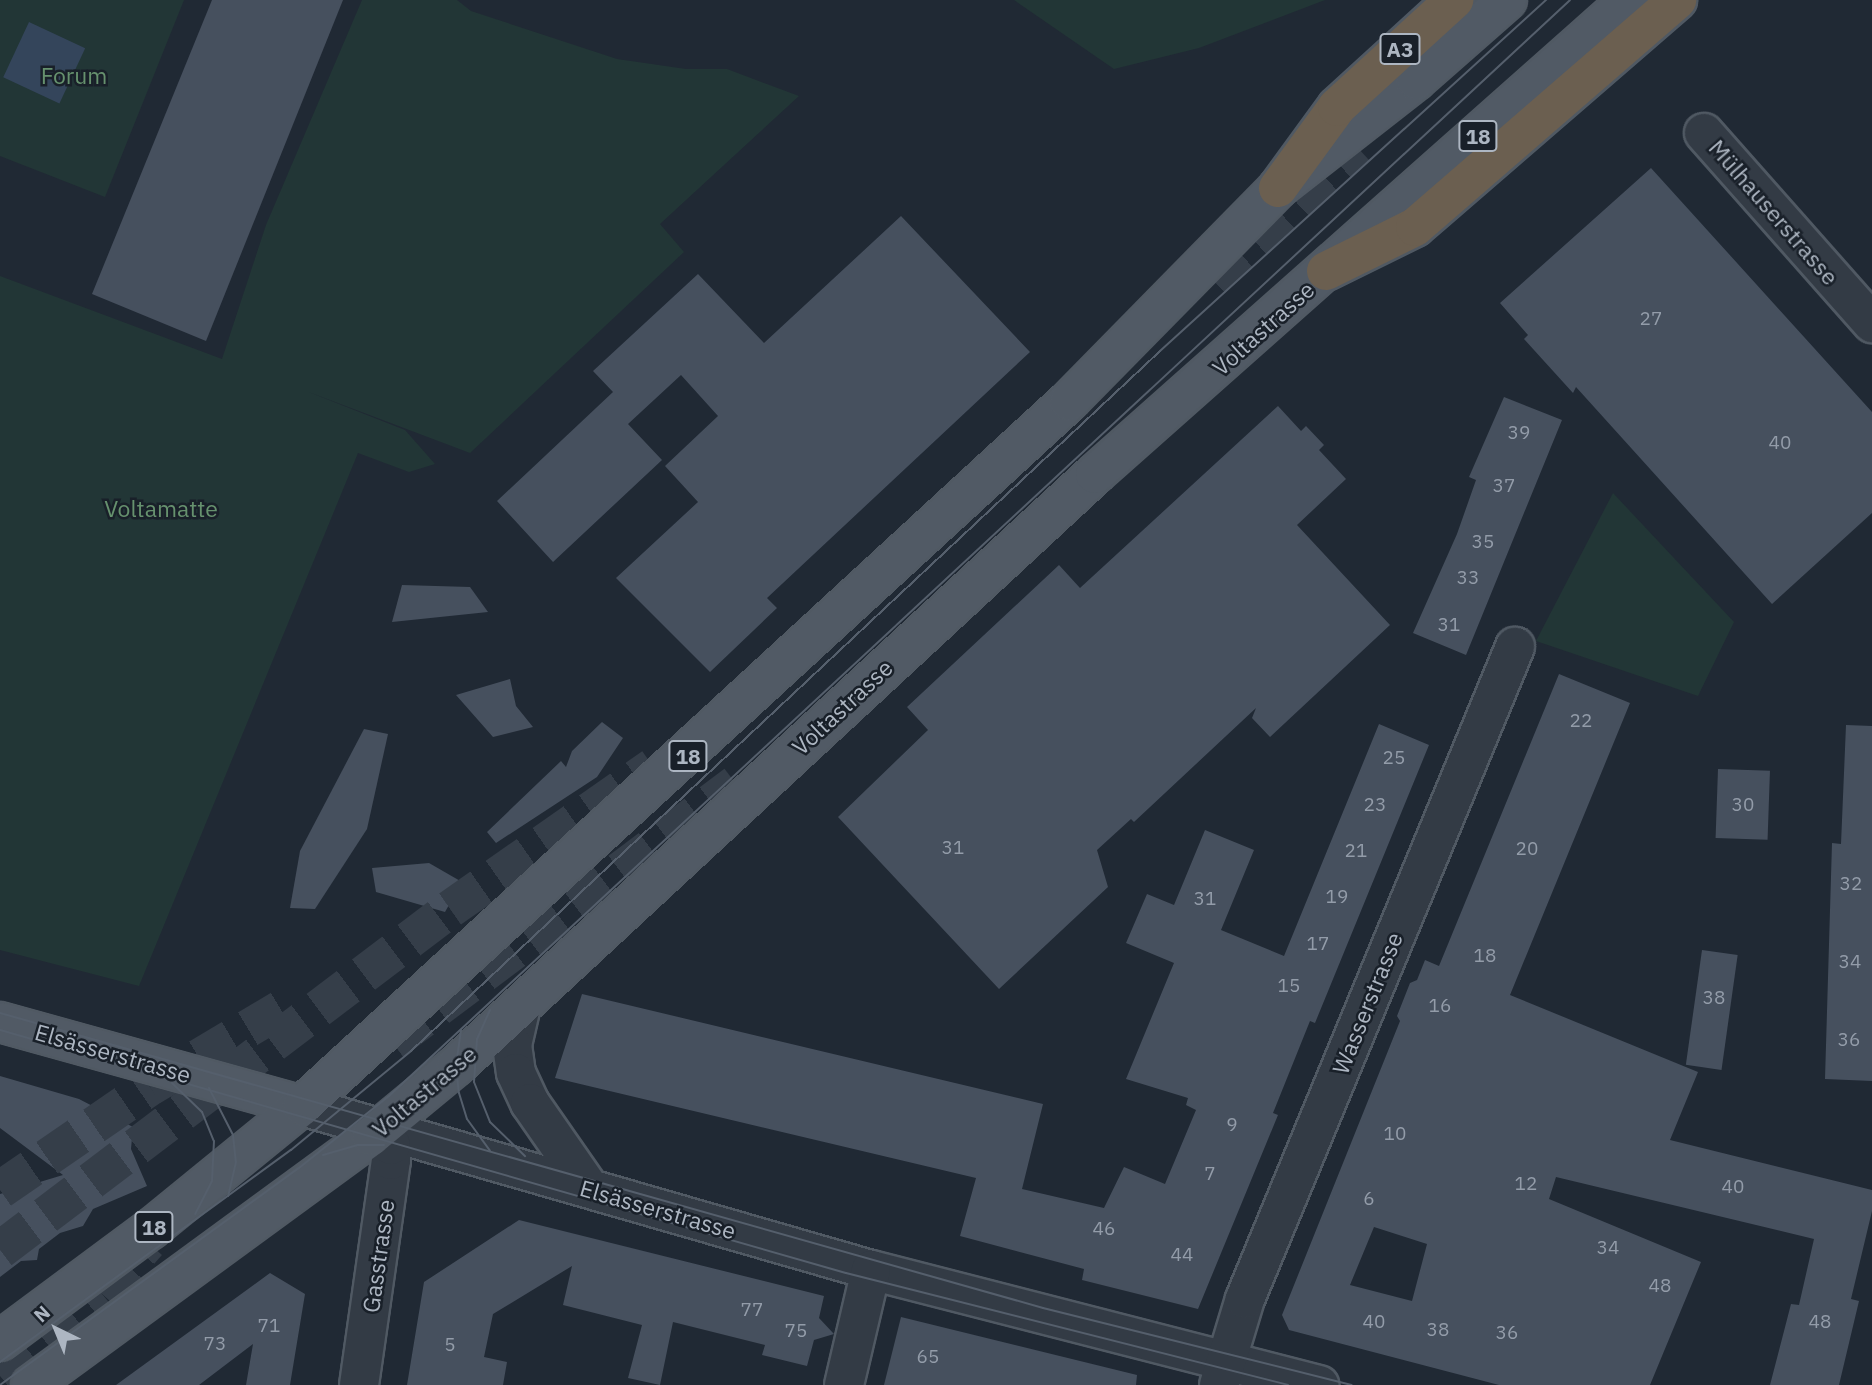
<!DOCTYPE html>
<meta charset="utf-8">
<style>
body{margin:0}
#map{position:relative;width:1872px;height:1385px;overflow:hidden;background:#202934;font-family:"IBM Plex Sans",sans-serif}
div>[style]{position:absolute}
.green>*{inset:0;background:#223636}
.water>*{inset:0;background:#34455b;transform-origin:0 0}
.building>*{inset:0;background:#46505e;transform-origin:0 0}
.highway-tunnel>*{height:38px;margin-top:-19px;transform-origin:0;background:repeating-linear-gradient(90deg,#353e49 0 38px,transparent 0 57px)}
.roads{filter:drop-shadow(2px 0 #505963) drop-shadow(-2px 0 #505963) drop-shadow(0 2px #505963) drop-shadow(0 -2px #505963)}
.minor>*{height:38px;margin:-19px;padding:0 19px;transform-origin:19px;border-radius:19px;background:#333b45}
.major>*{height:38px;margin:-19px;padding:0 19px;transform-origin:19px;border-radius:19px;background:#515a65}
.highway>*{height:38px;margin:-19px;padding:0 19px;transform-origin:19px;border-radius:19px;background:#6b5f50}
.tram>*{height:2px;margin:-1px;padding:0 1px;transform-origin:1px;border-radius:1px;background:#555f6c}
span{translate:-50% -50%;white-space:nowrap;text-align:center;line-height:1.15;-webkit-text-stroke:5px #192029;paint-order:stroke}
.number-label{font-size:19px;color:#939ca9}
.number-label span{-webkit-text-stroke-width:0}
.shield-label span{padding:2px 5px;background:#192029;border:2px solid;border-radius:5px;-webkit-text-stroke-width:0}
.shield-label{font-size:21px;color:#adb6c2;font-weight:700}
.park-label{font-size:23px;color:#66916e}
.street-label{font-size:23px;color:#adb6c2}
.north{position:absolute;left:21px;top:1294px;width:70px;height:70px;-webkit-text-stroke:5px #192029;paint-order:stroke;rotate:317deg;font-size:19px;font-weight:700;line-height:28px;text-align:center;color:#adb6c2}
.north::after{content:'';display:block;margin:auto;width:24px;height:32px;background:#adb6c2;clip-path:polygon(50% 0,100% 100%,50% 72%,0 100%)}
</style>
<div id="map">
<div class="green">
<div style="clip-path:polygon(0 0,184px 0,105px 197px,0 156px)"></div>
<div style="clip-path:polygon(362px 0,457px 0,471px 11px,617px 59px,686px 69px,727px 69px,799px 96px,660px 224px,684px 252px,470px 453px,306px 391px,405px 430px,435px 464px,409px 472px,358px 453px,139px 986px,0 950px,0 276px,222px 359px,266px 225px)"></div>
<div style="clip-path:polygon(1014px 0,1325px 0,1199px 48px,1114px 69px)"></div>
<div style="clip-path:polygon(1613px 493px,1734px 622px,1698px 696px,1536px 641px)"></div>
</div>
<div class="water">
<div style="left:29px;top:22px;width:62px;height:61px;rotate:25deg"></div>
</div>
<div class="building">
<div style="clip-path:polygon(212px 0,343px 0,206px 341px,92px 294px)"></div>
<div style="clip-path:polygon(1651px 168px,1872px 412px,1872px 513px,1772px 604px,1576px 387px,1573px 393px,1524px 339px,1528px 335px,1500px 303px)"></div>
<div style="clip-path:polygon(901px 216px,1030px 352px,767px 598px,777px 608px,710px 672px,616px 578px,698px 502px,665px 466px,718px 416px,681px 375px,628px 424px,662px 460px,553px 562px,497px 501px,613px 392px,593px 371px,698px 274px,764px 343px)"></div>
<div style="clip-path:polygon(1504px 397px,1562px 420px,1466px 655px,1413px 633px,1457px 534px,1476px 480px,1469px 477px)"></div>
<div style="clip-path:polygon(1278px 406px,1301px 431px,1306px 426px,1324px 445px,1319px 450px,1346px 479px,1297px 525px,1390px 625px,1270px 737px,1252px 718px,1256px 708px,1134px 822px,1131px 819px,1097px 850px,1108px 887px,999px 989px,838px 817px,928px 730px,907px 707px,1059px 565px,1080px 588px)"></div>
<div style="clip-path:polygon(402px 585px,470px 587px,488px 612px,392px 622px)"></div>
<div style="clip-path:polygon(evenodd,1559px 674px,1630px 703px,1510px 995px,1698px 1072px,1670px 1140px,1872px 1190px,1872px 1211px,1851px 1299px,1859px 1301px,1839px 1385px,1770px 1385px,1791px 1304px,1799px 1305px,1814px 1239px,1556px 1177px,1549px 1199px,1701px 1262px,1650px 1385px,1499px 1385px,1289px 1330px,1282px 1315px,1400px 1021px,1397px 1016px,1410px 983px,1417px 980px,1425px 960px,1439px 966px,1559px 674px,1374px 1227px,1427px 1244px,1412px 1301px,1350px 1285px,1374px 1227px)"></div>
<div style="clip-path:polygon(510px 679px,516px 706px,533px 727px,493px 737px,456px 695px)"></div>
<div style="clip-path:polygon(602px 722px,623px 738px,597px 777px,496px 843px,487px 832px,561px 761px,566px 767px,572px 751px)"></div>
<div style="clip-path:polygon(1379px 724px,1429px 745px,1315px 1023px,1310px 1021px,1273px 1113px,1278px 1115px,1198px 1309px,1082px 1280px,1084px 1269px,960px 1236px,976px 1178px,555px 1078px,582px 994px,1043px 1104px,1022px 1189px,1104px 1208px,1124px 1167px,1165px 1184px,1196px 1110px,1186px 1105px,1188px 1098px,1126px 1079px,1174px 963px,1126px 943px,1147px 894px,1174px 905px,1205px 830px,1254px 850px,1221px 930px,1284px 956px)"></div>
<div style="clip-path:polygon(1846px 725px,1872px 726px,1872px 1081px,1825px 1079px,1832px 843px,1841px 844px)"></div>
<div style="clip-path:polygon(364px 729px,388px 734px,367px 829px,315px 909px,290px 908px,300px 851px)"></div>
<div style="left:1718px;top:769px;width:52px;height:69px;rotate:2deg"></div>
<div style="clip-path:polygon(429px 863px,462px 882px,445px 912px,376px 892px,372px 868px)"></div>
<div style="left:1702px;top:950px;width:36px;height:116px;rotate:8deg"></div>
<div style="clip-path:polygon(0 1076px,79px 1099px,133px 1127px,131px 1149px,147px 1186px,93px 1209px,83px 1226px,60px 1233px,39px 1249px,37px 1260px,21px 1261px,0 1277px,0 1194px,63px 1175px,0 1128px)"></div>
<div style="clip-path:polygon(519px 1220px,824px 1296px,819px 1318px,834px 1334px,814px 1340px,807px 1366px,762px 1355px,765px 1345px,673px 1322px,660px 1385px,628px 1378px,642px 1325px,563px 1305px,572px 1266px,493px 1314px,484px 1357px,507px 1362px,503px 1385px,407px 1385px,424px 1282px)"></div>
<div style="clip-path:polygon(270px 1273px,305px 1294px,290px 1385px,246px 1385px,253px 1344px,199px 1385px,116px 1385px)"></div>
<div style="clip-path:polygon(901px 1317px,1137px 1375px,1136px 1385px,884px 1385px)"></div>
</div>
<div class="highway-tunnel">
<div style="left:1212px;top:279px;width:196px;rotate:-42.7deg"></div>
<div style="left:392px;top:1042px;width:430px;rotate:-36.9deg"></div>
<div style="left:0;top:1190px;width:182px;rotate:-34.5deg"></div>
<div style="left:150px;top:1087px;width:164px;rotate:-30.8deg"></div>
<div style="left:0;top:1250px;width:565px;rotate:-37.15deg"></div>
<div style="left:450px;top:909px;width:248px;rotate:-35deg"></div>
<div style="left:0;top:1376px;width:131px;rotate:-38.8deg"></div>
<div style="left:102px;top:1294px;width:69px;rotate:-48.5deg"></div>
</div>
<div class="roads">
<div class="minor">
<div style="left:1704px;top:133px;width:254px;rotate:48.5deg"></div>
<div style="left:521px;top:1006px;width:40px;rotate:103deg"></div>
<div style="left:512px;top:1045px;width:28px;rotate:82deg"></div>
<div style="left:516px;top:1073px;width:33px;rotate:65deg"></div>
<div style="left:530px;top:1103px;width:103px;rotate:55.2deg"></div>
<div style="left:302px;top:1106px;width:592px;rotate:16.08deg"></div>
<div style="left:871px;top:1270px;width:463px;rotate:14.4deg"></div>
<div style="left:359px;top:1385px;width:227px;rotate:-81.9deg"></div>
<div style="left:391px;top:1160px;width:15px;rotate:-90deg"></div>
<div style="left:391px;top:1145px;width:19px;rotate:-122deg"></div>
<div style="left:844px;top:1385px;width:118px;rotate:-76.8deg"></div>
<div style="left:1219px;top:1385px;width:90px;rotate:-73.2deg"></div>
<div style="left:1245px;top:1299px;width:706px;rotate:-67.51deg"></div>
</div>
<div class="major">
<div style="left:0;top:1022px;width:313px;rotate:15.5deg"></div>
<div style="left:0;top:1341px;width:188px;rotate:-36.6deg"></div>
<div style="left:151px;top:1229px;width:195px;rotate:-39.2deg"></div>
<div style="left:302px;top:1106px;width:1042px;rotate:-42.59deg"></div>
<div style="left:1069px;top:401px;width:298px;rotate:-45.5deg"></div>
<div style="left:1278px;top:188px;width:175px;rotate:-38deg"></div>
<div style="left:1416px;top:80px;width:121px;rotate:-41.3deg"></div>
<div style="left:31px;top:1385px;width:421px;rotate:-36.2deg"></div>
<div style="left:371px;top:1136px;width:110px;rotate:-39.5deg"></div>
<div style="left:456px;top:1066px;width:871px;rotate:-42.81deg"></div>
<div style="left:1095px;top:474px;width:714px;rotate:-41.59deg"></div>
</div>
<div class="highway">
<div style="left:1278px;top:188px;width:100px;rotate:-53.9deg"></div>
<div style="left:1337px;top:107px;width:159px;rotate:-42.4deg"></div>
<div style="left:1326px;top:271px;width:99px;rotate:-26.3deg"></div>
<div style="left:1415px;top:227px;width:347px;rotate:-40.9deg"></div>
</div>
</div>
<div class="tram">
<div style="left:490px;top:1010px;width:32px;rotate:114deg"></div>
<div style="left:477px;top:1039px;width:43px;rotate:94deg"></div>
<div style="left:474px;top:1082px;width:43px;rotate:68.2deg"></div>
<div style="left:490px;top:1122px;width:49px;rotate:44.2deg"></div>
<div style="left:0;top:1013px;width:1084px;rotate:15.79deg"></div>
<div style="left:1043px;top:1308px;width:318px;rotate:14deg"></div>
<div style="left:0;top:1030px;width:880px;rotate:16.03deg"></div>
<div style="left:846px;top:1273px;width:456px;rotate:14.2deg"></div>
<div style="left:461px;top:1030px;width:36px;rotate:98deg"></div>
<div style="left:456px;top:1066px;width:27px;rotate:84deg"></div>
<div style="left:459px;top:1093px;width:27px;rotate:73deg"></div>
<div style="left:467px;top:1119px;width:39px;rotate:54deg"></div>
<div style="left:172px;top:1083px;width:42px;rotate:44deg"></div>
<div style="left:202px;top:1112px;width:31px;rotate:68deg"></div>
<div style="left:214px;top:1141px;width:40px;rotate:92.9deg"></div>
<div style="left:212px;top:1181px;width:37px;rotate:117deg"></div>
<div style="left:209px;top:1088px;width:53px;rotate:62.9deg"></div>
<div style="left:233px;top:1135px;width:27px;rotate:84deg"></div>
<div style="left:236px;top:1162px;width:35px;rotate:103deg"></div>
<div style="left:323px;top:1155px;width:36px;rotate:-16deg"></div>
<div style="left:358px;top:1145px;width:26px"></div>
<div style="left:0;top:1362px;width:360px;rotate:-36.1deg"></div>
<div style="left:291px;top:1150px;width:156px;rotate:-39.5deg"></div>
<div style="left:411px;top:1051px;width:1025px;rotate:-43.06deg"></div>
<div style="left:1160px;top:351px;width:522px;rotate:-42.28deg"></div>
<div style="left:0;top:1385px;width:369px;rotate:-36deg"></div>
<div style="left:299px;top:1168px;width:115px;rotate:-38.7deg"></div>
<div style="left:389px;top:1096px;width:1611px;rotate:-42.86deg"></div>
</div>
<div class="number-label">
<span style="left:1651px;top:319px">27</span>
<span style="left:1519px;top:433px">39</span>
<span style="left:1780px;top:443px">40</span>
<span style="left:1504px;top:486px">37</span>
<span style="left:1483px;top:542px">35</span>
<span style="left:1468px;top:578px">33</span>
<span style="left:1449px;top:625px">31</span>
<span style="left:1581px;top:721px">22</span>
<span style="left:1394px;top:758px">25</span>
<span style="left:1375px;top:805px">23</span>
<span style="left:1743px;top:805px">30</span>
<span style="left:953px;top:848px">31</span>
<span style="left:1527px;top:849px">20</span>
<span style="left:1356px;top:851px">21</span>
<span style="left:1851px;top:884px">32</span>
<span style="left:1337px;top:897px">19</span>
<span style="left:1205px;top:899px">31</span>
<span style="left:1318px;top:944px">17</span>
<span style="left:1485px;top:956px">18</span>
<span style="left:1850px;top:962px">34</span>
<span style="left:1289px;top:986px">15</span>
<span style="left:1714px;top:998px">38</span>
<span style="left:1440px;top:1006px">16</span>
<span style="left:1849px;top:1040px">36</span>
<span style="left:1232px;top:1125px">9</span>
<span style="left:1395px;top:1134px">10</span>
<span style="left:1210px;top:1174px">7</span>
<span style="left:1526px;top:1184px">12</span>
<span style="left:1733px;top:1187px">40</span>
<span style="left:1369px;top:1199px">6</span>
<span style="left:1104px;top:1229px">46</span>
<span style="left:1608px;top:1248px">34</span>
<span style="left:1182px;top:1255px">44</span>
<span style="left:1660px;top:1286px">48</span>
<span style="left:752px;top:1310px">77</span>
<span style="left:1374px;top:1322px">40</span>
<span style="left:1820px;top:1322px">48</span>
<span style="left:269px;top:1326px">71</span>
<span style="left:1438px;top:1330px">38</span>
<span style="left:796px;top:1331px">75</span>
<span style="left:1507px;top:1333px">36</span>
<span style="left:215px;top:1344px">73</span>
<span style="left:450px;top:1345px">5</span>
<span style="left:928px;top:1357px">65</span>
</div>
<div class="shield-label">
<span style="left:1400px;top:49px">A3</span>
<span style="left:1478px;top:136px">18</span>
<span style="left:688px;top:756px">18</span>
<span style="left:154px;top:1227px">18</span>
</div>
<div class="park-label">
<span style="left:74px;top:75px">Forum</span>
<span style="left:161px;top:508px">Voltamatte</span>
</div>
<div class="street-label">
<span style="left:1774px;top:212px;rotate:49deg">Mülhauserstrasse</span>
<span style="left:1263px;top:328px;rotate:-42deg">Voltastrasse</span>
<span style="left:842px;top:707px;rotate:-43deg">Voltastrasse</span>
<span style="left:1367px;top:1003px;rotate:-68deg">Wasserstrasse</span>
<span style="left:113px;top:1053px;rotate:16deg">Elsässerstrasse</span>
<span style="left:424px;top:1091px;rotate:-40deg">Voltastrasse</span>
<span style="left:658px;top:1209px;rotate:16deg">Elsässerstrasse</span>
<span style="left:378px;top:1256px;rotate:-82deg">Gasstrasse</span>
</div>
<div class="north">N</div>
</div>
